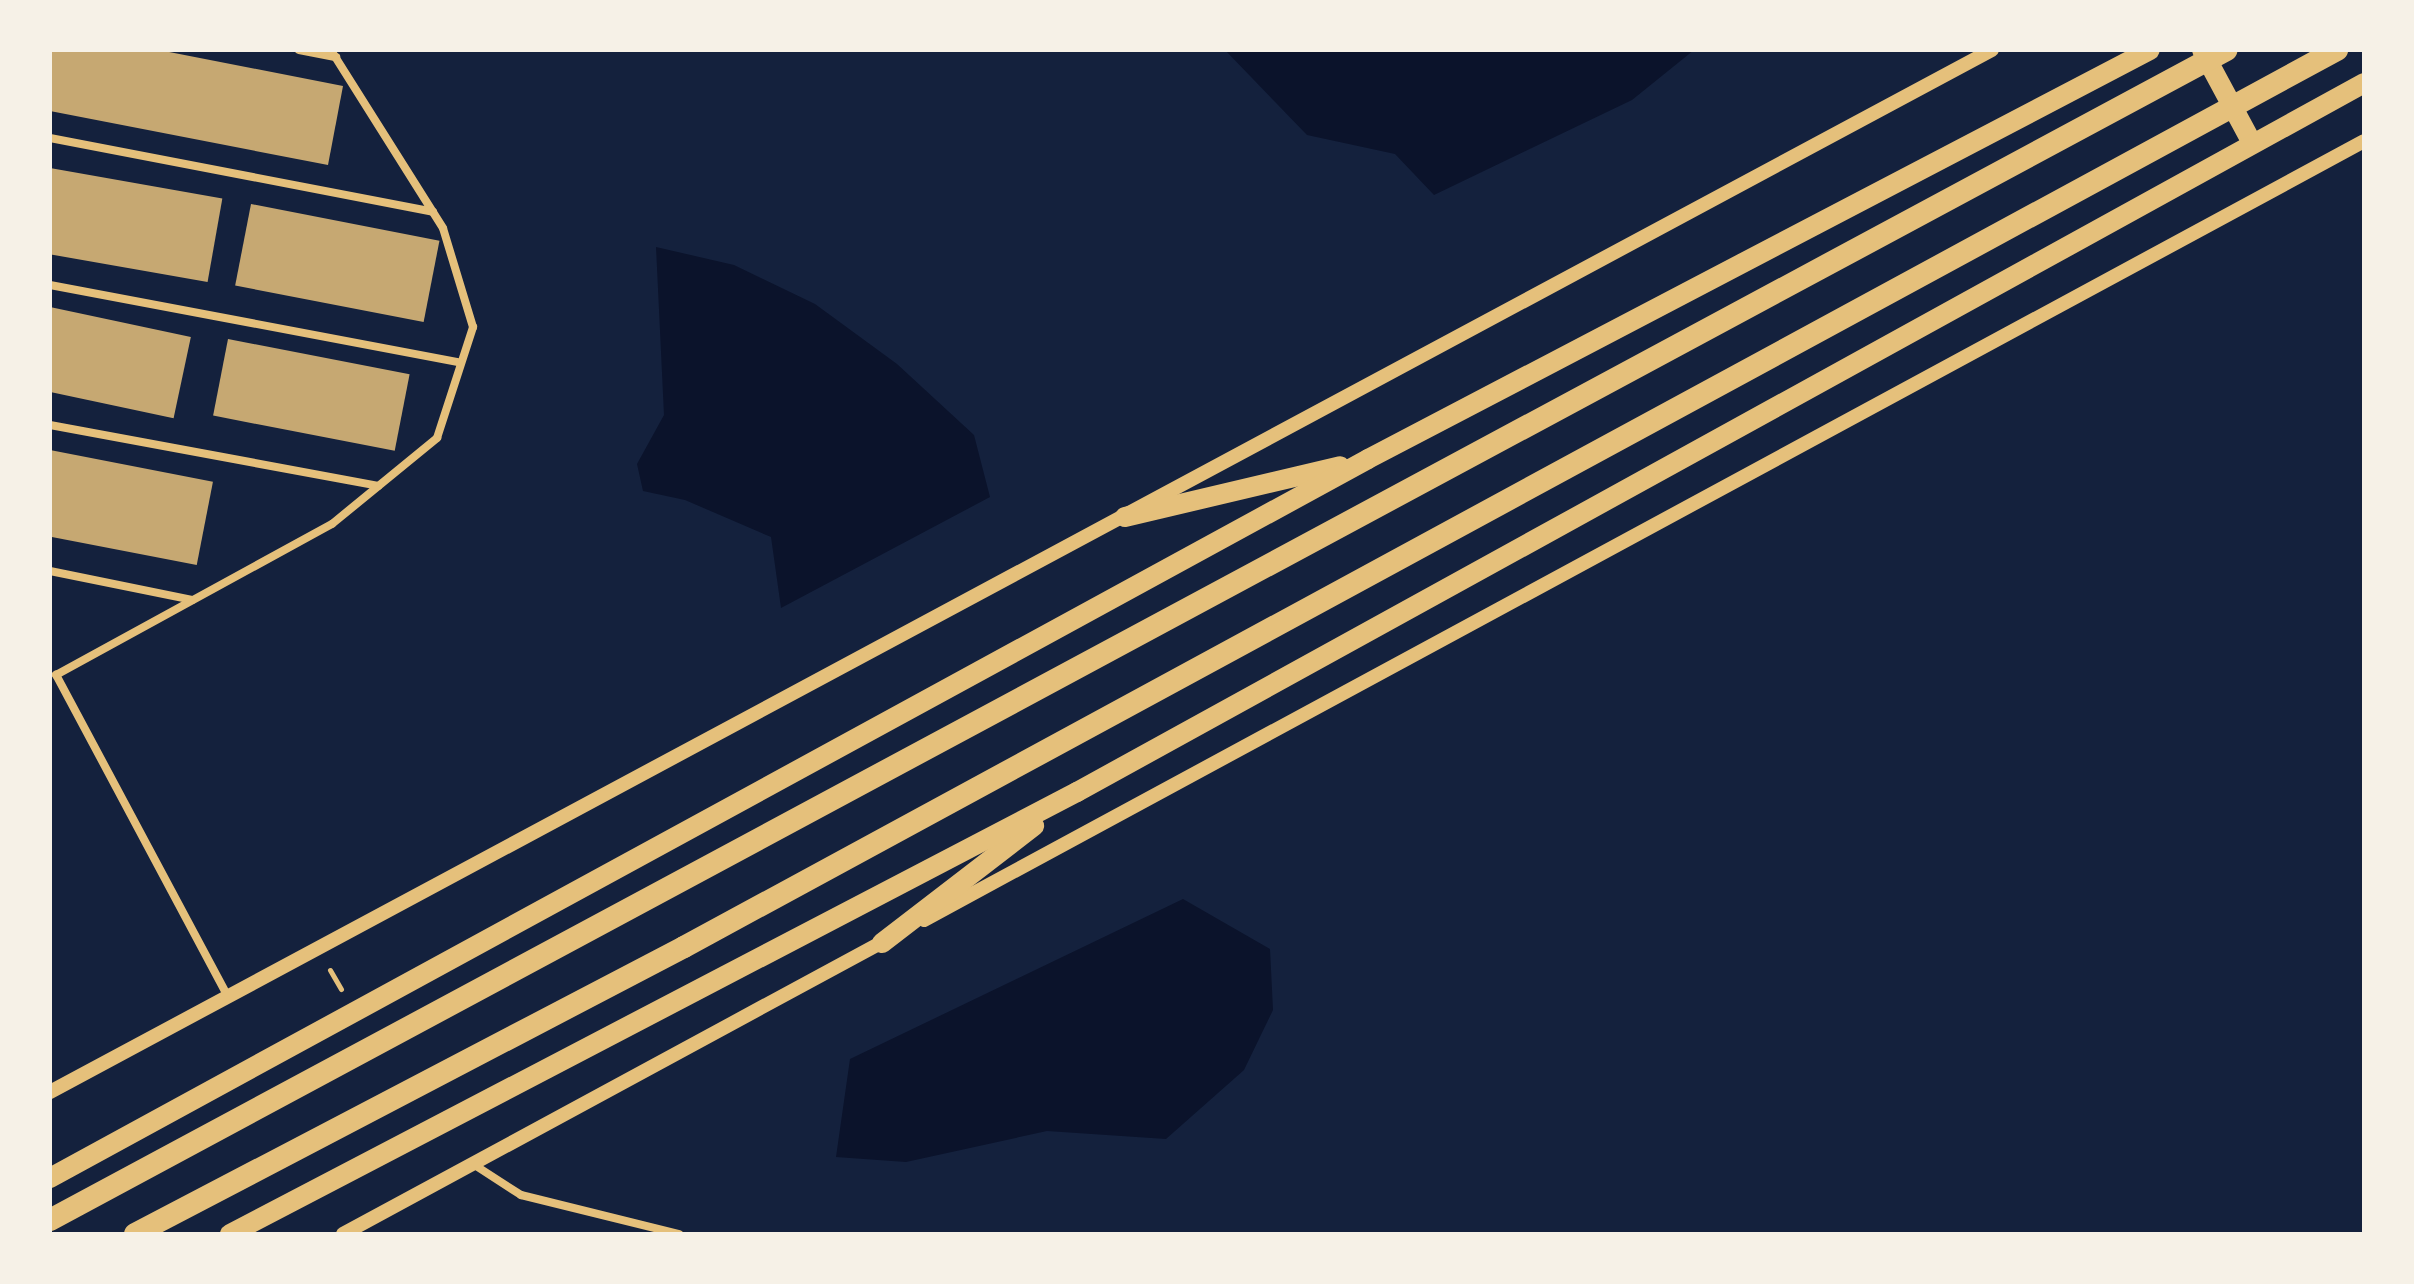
<!DOCTYPE html>
<style>
body{margin:0}
#map{position:relative;width:2414px;height:1284px;overflow:hidden;background:#14213d;font-family:"Crimson Pro",serif}
div>[style]{position:absolute}
.water>*{inset:0;background:#0b132b}
.building>*{inset:0;background:#c6a872;transform-origin:0 0}
.path>*{height:5px;margin:-2.5px;padding:0 2.5px;transform-origin:2.5px;border-radius:2.5px;background:#e5c07b}
.minor>*{height:8px;margin:-4px;padding:0 4px;transform-origin:4px;border-radius:4px;background:#e5c07b}
.tertiary>*{height:14px;margin:-7px;padding:0 7px;transform-origin:7px;border-radius:7px;background:#e5c07b}
.primary>*{height:20px;margin:-10px;padding:0 10px;transform-origin:10px;border-radius:10px;background:#e5c07b}
.trunk>*{height:22px;margin:-11px;padding:0 11px;transform-origin:11px;border-radius:11px;background:#e5c07b}
span{translate:-50% -50%;white-space:nowrap;text-align:center;line-height:1.15;-webkit-text-stroke:7px #f6f1e7;paint-order:stroke}
.frame{position:absolute;inset:0;border:52px solid #f6f1e7;pointer-events:none}
</style>
<div id="map">
<div class="water">
<div style="clip-path:polygon(1225px 50px,1694px 50px,1632px 100px,1434px 195px,1395px 154px,1307px 135px)"></div>
<div style="clip-path:polygon(656px 247px,734px 265px,815px 304px,897px 364px,974px 435px,990px 497px,781px 608px,771px 537px,685px 500px,643px 491px,637px 464px,664px 415px)"></div>
<div style="clip-path:polygon(1183px 899px,1270px 949px,1273px 1010px,1244px 1070px,1166px 1139px,1047px 1131px,906px 1162px,836px 1157px,850px 1059px)"></div>
</div>
<div class="building">
<div style="clip-path:polygon(50px 50px,159px 50px,343px 86px,328px 165px,50px 111px)"></div>
<div style="left:50px;top:168px;width:175px;height:85px;rotate:10deg"></div>
<div style="left:251px;top:204px;width:192px;height:83px;rotate:11deg"></div>
<div style="left:50px;top:307px;width:144px;height:83px;rotate:12deg"></div>
<div style="left:228px;top:339px;width:185px;height:78px;rotate:11deg"></div>
<div style="left:50px;top:450px;width:166px;height:85px;rotate:11deg"></div>
</div>
<div class="path">
<div style="left:330px;top:970px;width:22px;rotate:60deg"></div>
</div>
<div class="minor">
<div style="left:299px;top:50px;width:38px;rotate:11deg"></div>
<div style="left:50px;top:138px;width:390px;rotate:10.9deg"></div>
<div style="left:50px;top:285px;width:418px;rotate:10.7deg"></div>
<div style="left:50px;top:425px;width:334px;rotate:10.5deg"></div>
<div style="left:50px;top:571px;width:145px;rotate:11.5deg"></div>
<div style="left:226px;top:993px;width:361px;rotate:-118.1deg"></div>
<div style="left:56px;top:675px;width:315px;rotate:-28.7deg"></div>
<div style="left:332px;top:524px;width:136px;rotate:-39.3deg"></div>
<div style="left:437px;top:438px;width:117px;rotate:-72deg"></div>
<div style="left:473px;top:327px;width:103px;rotate:-106.9deg"></div>
<div style="left:443px;top:228px;width:210px;rotate:-122.2deg"></div>
<div style="left:473px;top:1164px;width:57px;rotate:32.9deg"></div>
<div style="left:521px;top:1195px;width:163px;rotate:13.9deg"></div>
</div>
<div class="tertiary">
<div style="left:924px;top:920px;width:1637px;rotate:-28.41deg"></div>
<div style="left:50px;top:1092px;width:2204px;rotate:-28.22deg"></div>
<div style="left:343px;top:1234px;width:620px;rotate:-28.43deg"></div>
</div>
<div class="primary">
<div style="left:2202px;top:50px;width:103px;rotate:61.7deg"></div>
<div style="left:1125px;top:517px;width:221px;rotate:-13.3deg"></div>
<div style="left:882px;top:943px;width:192px;rotate:-37.6deg"></div>
<div style="left:50px;top:1178px;width:1501px;rotate:-28.61deg"></div>
<div style="left:1368px;top:459px;width:882px;rotate:-27.61deg"></div>
<div style="left:230px;top:1234px;width:955px;rotate:-27.56deg"></div>
<div style="left:1077px;top:792px;width:1469px;rotate:-28.85deg"></div>
</div>
<div class="trunk">
<div style="left:50px;top:1220px;width:2471px;rotate:-28.26deg"></div>
<div style="left:135px;top:1234px;width:619px;rotate:-27.6deg"></div>
<div style="left:684px;top:947px;width:1881px;rotate:-28.49deg"></div>
</div>
<div class="frame"></div>
</div>
